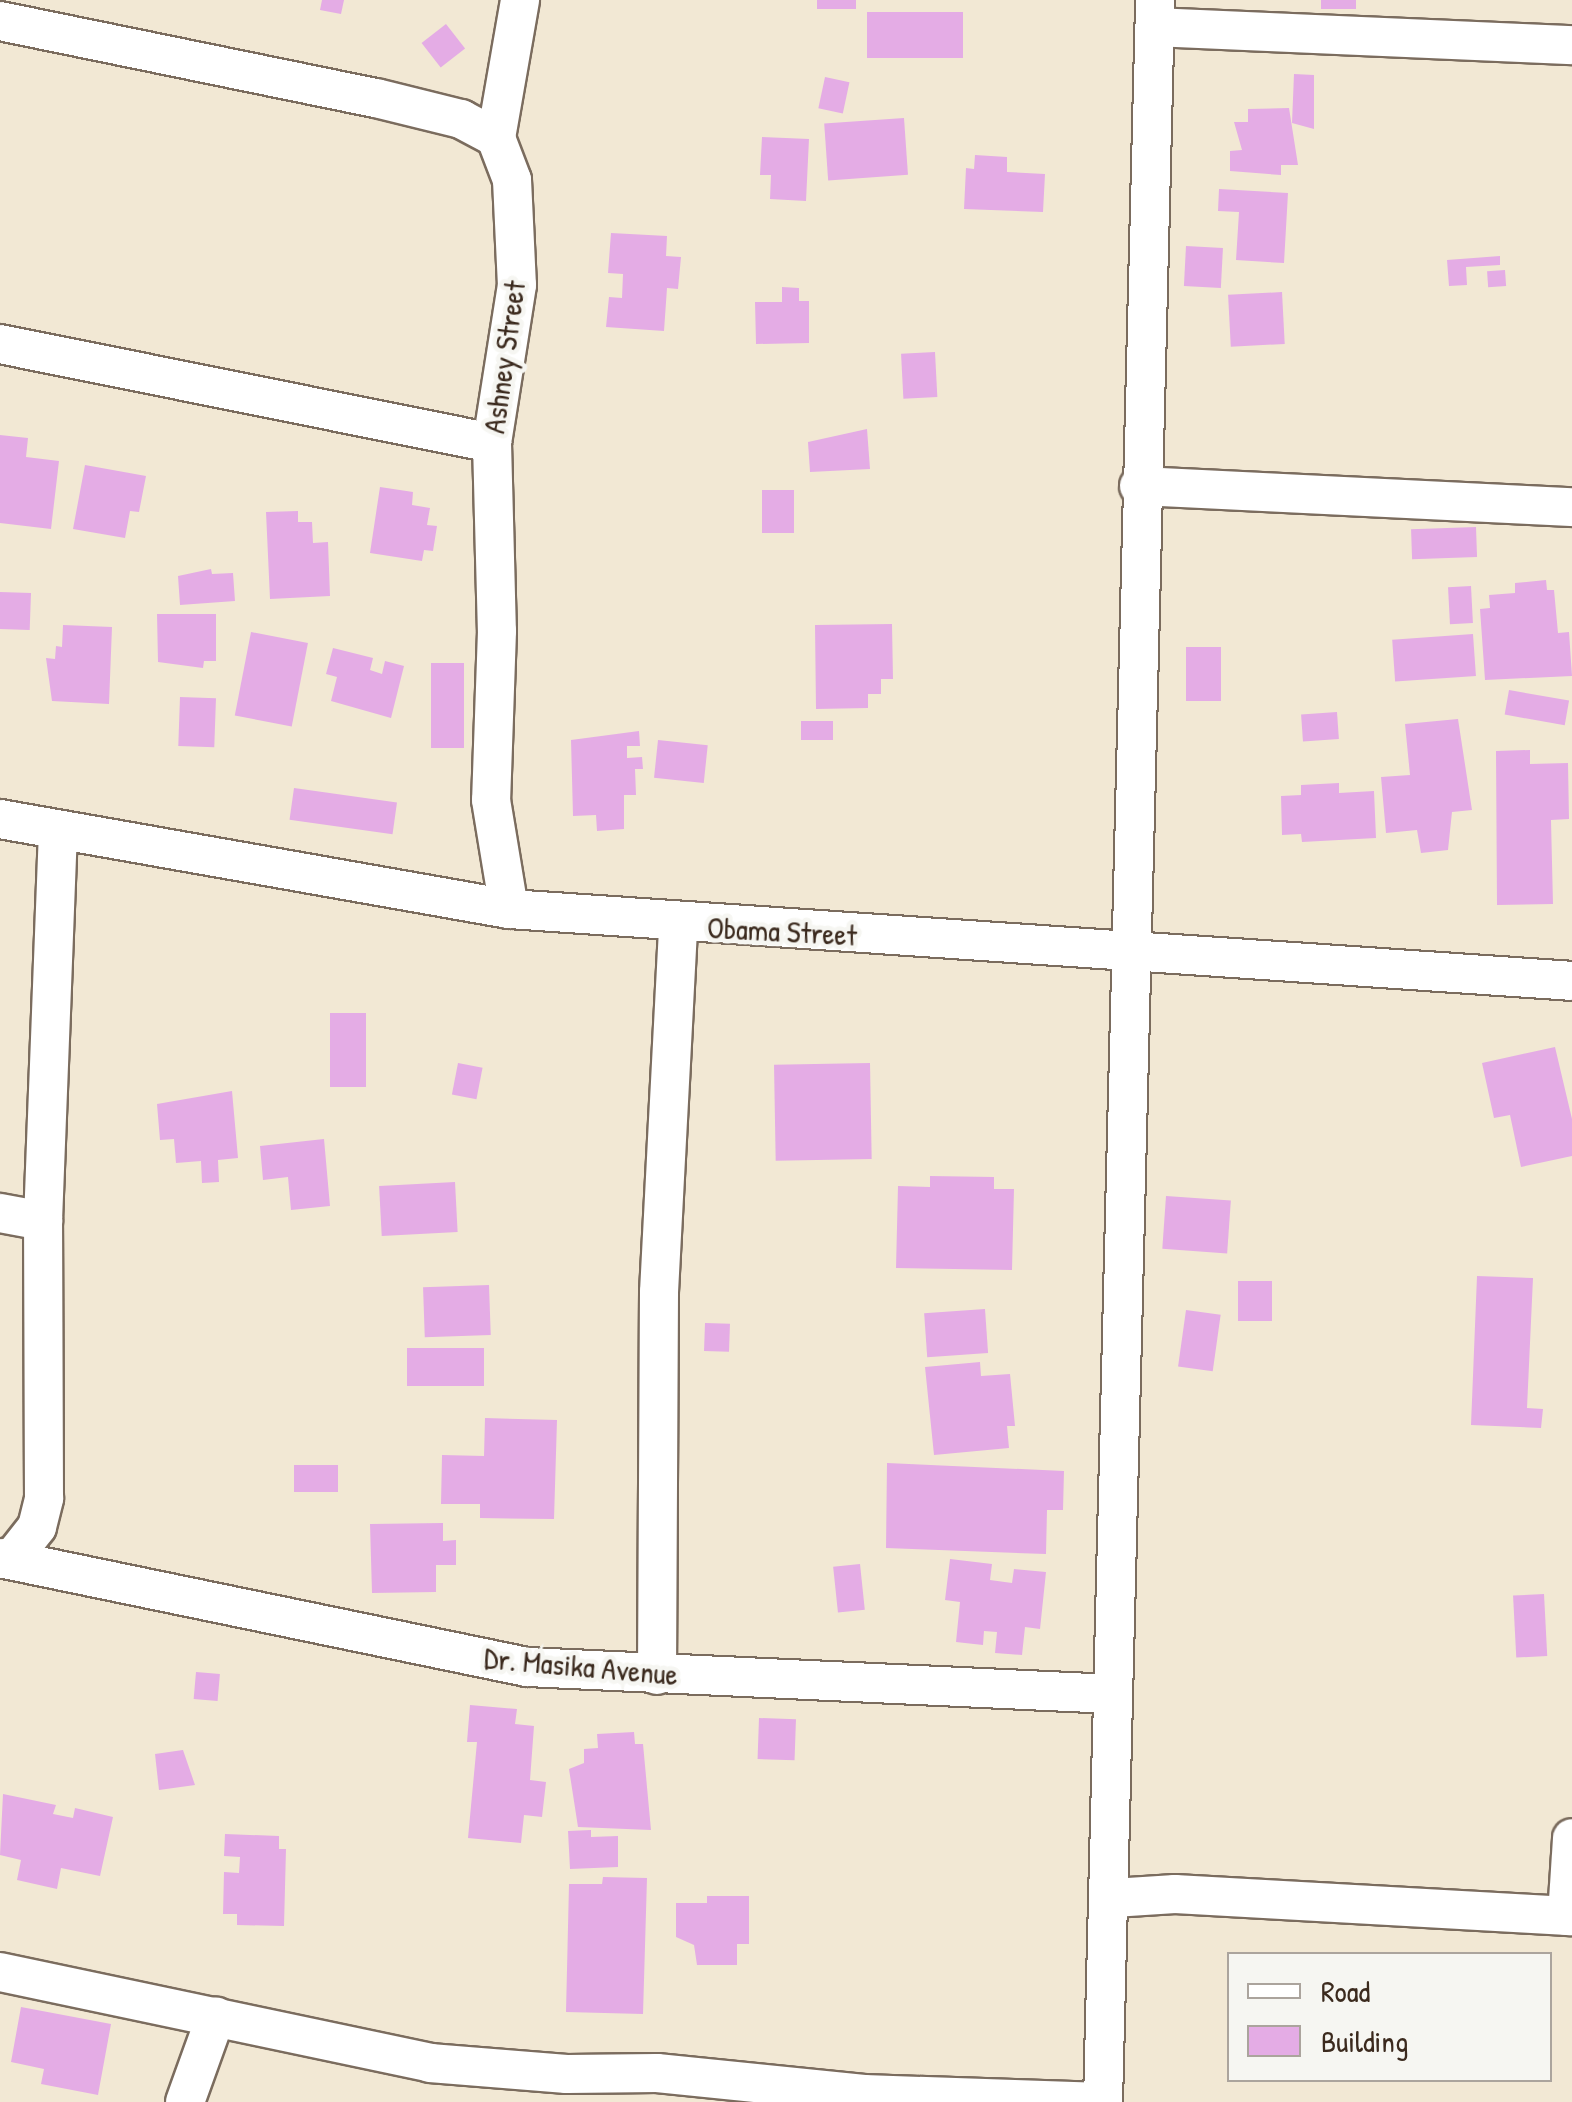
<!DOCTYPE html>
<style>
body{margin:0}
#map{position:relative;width:1572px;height:2102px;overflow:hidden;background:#f2e8d4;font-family:"Patrick Hand",sans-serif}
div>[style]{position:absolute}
.building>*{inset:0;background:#e4ace5;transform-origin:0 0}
.roads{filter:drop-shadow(2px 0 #7b6c5e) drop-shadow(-2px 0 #7b6c5e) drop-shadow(0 2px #7b6c5e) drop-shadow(0 -2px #7b6c5e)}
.street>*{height:38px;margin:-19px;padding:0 19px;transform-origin:19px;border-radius:19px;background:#fff}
span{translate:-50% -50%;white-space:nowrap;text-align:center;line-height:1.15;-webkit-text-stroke:9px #f6f6f2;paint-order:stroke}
.street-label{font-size:30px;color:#3b2a1e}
.legend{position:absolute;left:1227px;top:1952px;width:325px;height:130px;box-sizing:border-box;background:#f6f6f2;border:2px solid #aba49d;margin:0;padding:12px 18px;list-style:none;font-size:30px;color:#3b2a1e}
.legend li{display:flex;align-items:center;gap:20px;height:50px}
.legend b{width:50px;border:2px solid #aba49d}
</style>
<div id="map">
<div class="building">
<div style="clip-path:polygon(322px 0,344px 0,341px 14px,320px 10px)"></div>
<div style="left:817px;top:0;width:39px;height:9px"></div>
<div style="left:1321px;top:0;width:35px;height:9px"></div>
<div style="left:867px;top:12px;width:96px;height:46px"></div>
<div style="left:446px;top:24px;width:31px;height:31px;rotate:52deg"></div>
<div style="clip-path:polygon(1294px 74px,1314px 75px,1314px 129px,1292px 123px)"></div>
<div style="left:825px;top:77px;width:25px;height:32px;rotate:12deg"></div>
<div style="clip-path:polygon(1289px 108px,1298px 165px,1281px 165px,1281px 175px,1230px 171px,1230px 151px,1242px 150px,1234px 122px,1248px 122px,1248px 109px)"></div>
<div style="left:904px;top:118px;width:57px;height:80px;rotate:86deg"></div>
<div style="clip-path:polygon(762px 137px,809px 139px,806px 201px,770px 199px,771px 175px,760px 175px)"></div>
<div style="clip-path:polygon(975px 155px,1007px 157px,1007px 172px,1045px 174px,1043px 212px,964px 209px,966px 168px,974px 169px)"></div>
<div style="clip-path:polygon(1219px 189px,1288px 193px,1284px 263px,1236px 260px,1239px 212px,1218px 211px)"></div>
<div style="clip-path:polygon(611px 233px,667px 236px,666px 256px,681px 257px,678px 289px,667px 288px,664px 331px,606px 327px,609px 297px,622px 298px,623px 274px,608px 273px)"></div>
<div style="left:1186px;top:246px;width:37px;height:40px;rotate:3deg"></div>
<div style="clip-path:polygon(1500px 256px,1500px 265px,1466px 267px,1467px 285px,1449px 286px,1447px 260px)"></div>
<div style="left:1505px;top:270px;width:16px;height:18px;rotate:86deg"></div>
<div style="clip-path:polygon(782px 287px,799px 288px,799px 301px,809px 301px,809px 343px,756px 344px,755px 302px,782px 302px)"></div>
<div style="left:1282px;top:292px;width:52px;height:54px;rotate:87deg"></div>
<div style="left:935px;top:352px;width:45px;height:34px;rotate:87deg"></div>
<div style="clip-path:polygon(867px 429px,870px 469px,810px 472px,808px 442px)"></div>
<div style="clip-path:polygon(0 435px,28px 438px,26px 457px,59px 461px,51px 529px,0 523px)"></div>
<div style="clip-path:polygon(85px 465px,146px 476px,139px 512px,130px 511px,125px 538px,73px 529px)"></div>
<div style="clip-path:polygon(380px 487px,413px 492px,412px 505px,430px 508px,427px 525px,437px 526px,433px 551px,424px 550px,422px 561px,370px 553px)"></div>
<div style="left:762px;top:490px;width:32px;height:43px"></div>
<div style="clip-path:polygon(298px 511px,298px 522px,312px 522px,313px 543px,328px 542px,330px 596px,270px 599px,266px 512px)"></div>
<div style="left:1476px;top:527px;width:30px;height:65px;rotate:88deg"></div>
<div style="clip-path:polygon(211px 569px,212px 574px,233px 573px,235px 601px,180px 605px,178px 576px)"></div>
<div style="clip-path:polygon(1546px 580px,1547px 590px,1554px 590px,1558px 633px,1569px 632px,1572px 676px,1485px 680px,1480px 609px,1490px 608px,1489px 595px,1515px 593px,1515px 583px)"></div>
<div style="left:1471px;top:586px;width:37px;height:23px;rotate:87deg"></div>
<div style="left:0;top:592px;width:31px;height:37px;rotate:2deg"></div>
<div style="clip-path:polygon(157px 614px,216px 614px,216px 661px,204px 661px,203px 668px,158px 662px)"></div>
<div style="clip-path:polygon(892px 624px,893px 679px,881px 679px,881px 694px,868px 694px,868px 708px,816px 709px,815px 625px)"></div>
<div style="clip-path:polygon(63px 625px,112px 627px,109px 704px,52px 701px,46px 658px,55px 659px,56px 646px,62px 647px)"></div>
<div style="left:251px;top:632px;width:58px;height:85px;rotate:11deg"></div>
<div style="left:1473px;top:634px;width:42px;height:81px;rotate:86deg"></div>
<div style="left:1221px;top:647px;width:54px;height:35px;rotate:90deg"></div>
<div style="clip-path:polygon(333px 648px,373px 658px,370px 670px,382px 674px,385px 661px,404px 666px,391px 718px,331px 701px,337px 677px,326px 674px)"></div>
<div style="left:431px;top:663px;width:33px;height:85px"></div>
<div style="left:1509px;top:690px;width:61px;height:25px;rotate:10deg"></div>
<div style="left:180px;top:697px;width:36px;height:49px;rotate:2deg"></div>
<div style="left:1337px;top:712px;width:27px;height:36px;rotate:86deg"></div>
<div style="clip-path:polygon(1458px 719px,1472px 810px,1452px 812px,1448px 850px,1421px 853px,1417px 830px,1386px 833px,1381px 777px,1410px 775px,1405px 724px)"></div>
<div style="left:833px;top:721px;width:19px;height:32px;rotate:90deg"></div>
<div style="clip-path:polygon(639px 731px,640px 746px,627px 746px,627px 758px,642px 757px,643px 769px,635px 769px,636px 795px,624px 795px,624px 829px,597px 831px,596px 815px,573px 816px,571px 740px)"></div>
<div style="left:658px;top:740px;width:50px;height:38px;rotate:6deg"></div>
<div style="clip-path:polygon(1530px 750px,1530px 764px,1568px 763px,1569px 819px,1551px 820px,1553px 904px,1497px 905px,1496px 751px)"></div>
<div style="clip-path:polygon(1339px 783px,1339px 793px,1374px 791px,1376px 838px,1302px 842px,1301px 834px,1282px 835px,1281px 796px,1301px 795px,1301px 785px)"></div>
<div style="left:294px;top:788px;width:104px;height:32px;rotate:8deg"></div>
<div style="left:366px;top:1013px;width:74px;height:36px;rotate:90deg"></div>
<div style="clip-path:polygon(1555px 1047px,1572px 1119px,1572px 1156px,1521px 1167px,1510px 1115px,1494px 1118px,1482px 1063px)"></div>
<div style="left:458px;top:1063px;width:25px;height:32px;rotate:11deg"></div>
<div style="left:870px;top:1063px;width:96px;height:96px;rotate:89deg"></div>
<div style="clip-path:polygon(232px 1091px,238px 1158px,218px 1160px,219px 1182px,202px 1183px,201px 1161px,176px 1163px,174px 1139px,160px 1140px,157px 1104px)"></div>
<div style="clip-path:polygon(324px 1139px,330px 1206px,291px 1210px,288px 1177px,263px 1180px,260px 1146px)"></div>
<div style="clip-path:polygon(930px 1176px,994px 1177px,994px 1189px,1014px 1189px,1012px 1270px,896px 1268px,898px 1186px,930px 1187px)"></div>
<div style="left:455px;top:1182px;width:50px;height:76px;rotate:87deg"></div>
<div style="left:1166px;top:1196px;width:65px;height:53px;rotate:4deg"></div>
<div style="clip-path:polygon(1477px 1276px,1533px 1278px,1527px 1408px,1543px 1409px,1541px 1428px,1471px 1425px)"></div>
<div style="left:1238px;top:1281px;width:34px;height:40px"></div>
<div style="left:489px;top:1285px;width:50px;height:66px;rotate:88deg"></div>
<div style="left:985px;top:1309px;width:44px;height:61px;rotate:86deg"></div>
<div style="left:1186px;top:1310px;width:35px;height:57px;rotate:8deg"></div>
<div style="left:705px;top:1323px;width:25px;height:28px;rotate:2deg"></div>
<div style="left:484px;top:1348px;width:38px;height:77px;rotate:90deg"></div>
<div style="clip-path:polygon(980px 1362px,981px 1376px,1010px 1374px,1015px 1426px,1007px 1426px,1009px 1448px,934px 1455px,925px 1367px)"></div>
<div style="clip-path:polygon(485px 1418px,557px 1420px,554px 1519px,480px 1518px,480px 1504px,441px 1504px,442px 1455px,484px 1456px)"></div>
<div style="clip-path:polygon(887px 1463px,1064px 1471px,1063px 1510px,1047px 1510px,1046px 1554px,886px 1548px)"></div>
<div style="left:338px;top:1465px;width:27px;height:44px;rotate:90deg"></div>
<div style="clip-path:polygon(443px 1523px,443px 1541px,456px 1540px,456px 1565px,436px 1565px,436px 1592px,372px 1593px,370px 1524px)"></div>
<div style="clip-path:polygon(950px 1559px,992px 1564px,990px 1580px,1012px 1583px,1014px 1569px,1046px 1572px,1040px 1629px,1025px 1627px,1022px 1655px,995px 1653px,997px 1632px,984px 1631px,983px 1645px,956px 1642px,960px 1602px,945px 1600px)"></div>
<div style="left:860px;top:1564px;width:46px;height:27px;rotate:84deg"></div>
<div style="left:1544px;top:1594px;width:62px;height:31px;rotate:87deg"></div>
<div style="left:196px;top:1672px;width:24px;height:27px;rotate:5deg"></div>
<div style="clip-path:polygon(470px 1705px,517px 1709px,515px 1724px,534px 1726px,530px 1780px,546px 1782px,542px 1817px,524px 1815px,521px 1843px,468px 1838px,477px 1742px,467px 1742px)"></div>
<div style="left:759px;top:1718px;width:37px;height:41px;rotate:2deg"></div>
<div style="clip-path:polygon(634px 1732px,635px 1744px,643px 1744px,651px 1830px,578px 1827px,569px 1769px,584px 1763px,584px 1749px,598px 1748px,597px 1734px)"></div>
<div style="clip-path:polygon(183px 1750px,195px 1785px,159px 1790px,155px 1754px)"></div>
<div style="clip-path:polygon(3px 1794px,56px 1805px,53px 1814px,73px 1818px,75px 1808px,113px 1817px,100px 1876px,61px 1868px,57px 1889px,17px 1880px,21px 1860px,0 1855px)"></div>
<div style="clip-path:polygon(591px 1830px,591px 1837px,618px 1836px,618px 1867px,570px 1869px,568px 1831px)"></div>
<div style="clip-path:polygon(225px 1834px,279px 1836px,279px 1849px,286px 1849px,284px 1926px,237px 1925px,237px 1914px,223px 1914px,224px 1872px,239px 1873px,240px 1857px,224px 1856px)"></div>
<div style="clip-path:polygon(603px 1877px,647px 1878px,643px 2014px,566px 2012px,569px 1884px,602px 1884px)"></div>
<div style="clip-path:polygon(707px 1896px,749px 1896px,749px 1944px,737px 1944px,737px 1965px,697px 1965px,694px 1945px,676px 1937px,676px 1903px,707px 1903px)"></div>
<div style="clip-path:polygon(21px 2007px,111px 2024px,98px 2095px,41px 2084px,44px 2069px,11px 2062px)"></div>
</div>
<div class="roads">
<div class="street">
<div style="left:0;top:21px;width:384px;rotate:11.6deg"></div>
<div style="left:376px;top:98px;width:88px;rotate:13.9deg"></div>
<div style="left:461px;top:119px;width:40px;rotate:28deg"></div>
<div style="left:496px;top:138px;width:45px;rotate:69.1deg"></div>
<div style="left:512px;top:180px;width:105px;rotate:87.3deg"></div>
<div style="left:517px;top:285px;width:160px;rotate:99deg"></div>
<div style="left:492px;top:443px;width:188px;rotate:88.5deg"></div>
<div style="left:497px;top:631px;width:169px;rotate:92deg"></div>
<div style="left:491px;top:800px;width:110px;rotate:80.6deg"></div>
<div style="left:1155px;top:27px;width:417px;rotate:2.5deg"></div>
<div style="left:496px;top:138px;width:140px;rotate:-80.1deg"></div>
<div style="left:0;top:344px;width:502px;rotate:11.38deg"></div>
<div style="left:1139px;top:486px;width:434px;rotate:2.8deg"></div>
<div style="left:0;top:819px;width:517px;rotate:10.03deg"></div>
<div style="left:509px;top:909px;width:1065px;rotate:3.87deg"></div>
<div style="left:0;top:1213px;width:44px;rotate:10.5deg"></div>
<div style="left:0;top:1558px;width:538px;rotate:11.69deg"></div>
<div style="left:527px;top:1667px;width:586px;rotate:2.64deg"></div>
<div style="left:11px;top:1560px;width:42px;rotate:-51.8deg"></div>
<div style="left:37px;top:1527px;width:30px;rotate:-76deg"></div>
<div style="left:44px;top:1498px;width:277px;rotate:-90.2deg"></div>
<div style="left:43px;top:1221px;width:390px;rotate:-87.8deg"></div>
<div style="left:657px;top:1675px;width:383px;rotate:-89.7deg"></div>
<div style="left:659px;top:1292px;width:368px;rotate:-87deg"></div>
<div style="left:1113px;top:1898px;width:62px;rotate:-3.7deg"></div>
<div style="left:1175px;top:1894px;width:398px;rotate:3.2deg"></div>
<div style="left:1567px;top:1916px;width:78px;rotate:-86.3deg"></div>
<div style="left:0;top:1972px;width:440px;rotate:11.9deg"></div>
<div style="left:430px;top:2063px;width:137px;rotate:4.6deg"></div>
<div style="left:567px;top:2074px;width:90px;rotate:-0.6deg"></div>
<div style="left:657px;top:2073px;width:208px;rotate:5.8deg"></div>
<div style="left:864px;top:2094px;width:239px;rotate:1.9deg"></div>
<div style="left:185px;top:2102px;width:91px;rotate:-70.2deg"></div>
<div style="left:1103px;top:2102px;width:2103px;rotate:-88.58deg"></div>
</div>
</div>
<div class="street-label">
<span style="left:504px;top:357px;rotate:-82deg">Ashney Street</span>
<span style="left:782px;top:931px;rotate:3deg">Obama Street</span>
<span style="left:581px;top:1666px;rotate:5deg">Dr. Masika Avenue</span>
</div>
<ul class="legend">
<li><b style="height:12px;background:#fff"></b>Road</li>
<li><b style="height:28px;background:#e4ace5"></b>Building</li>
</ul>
</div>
